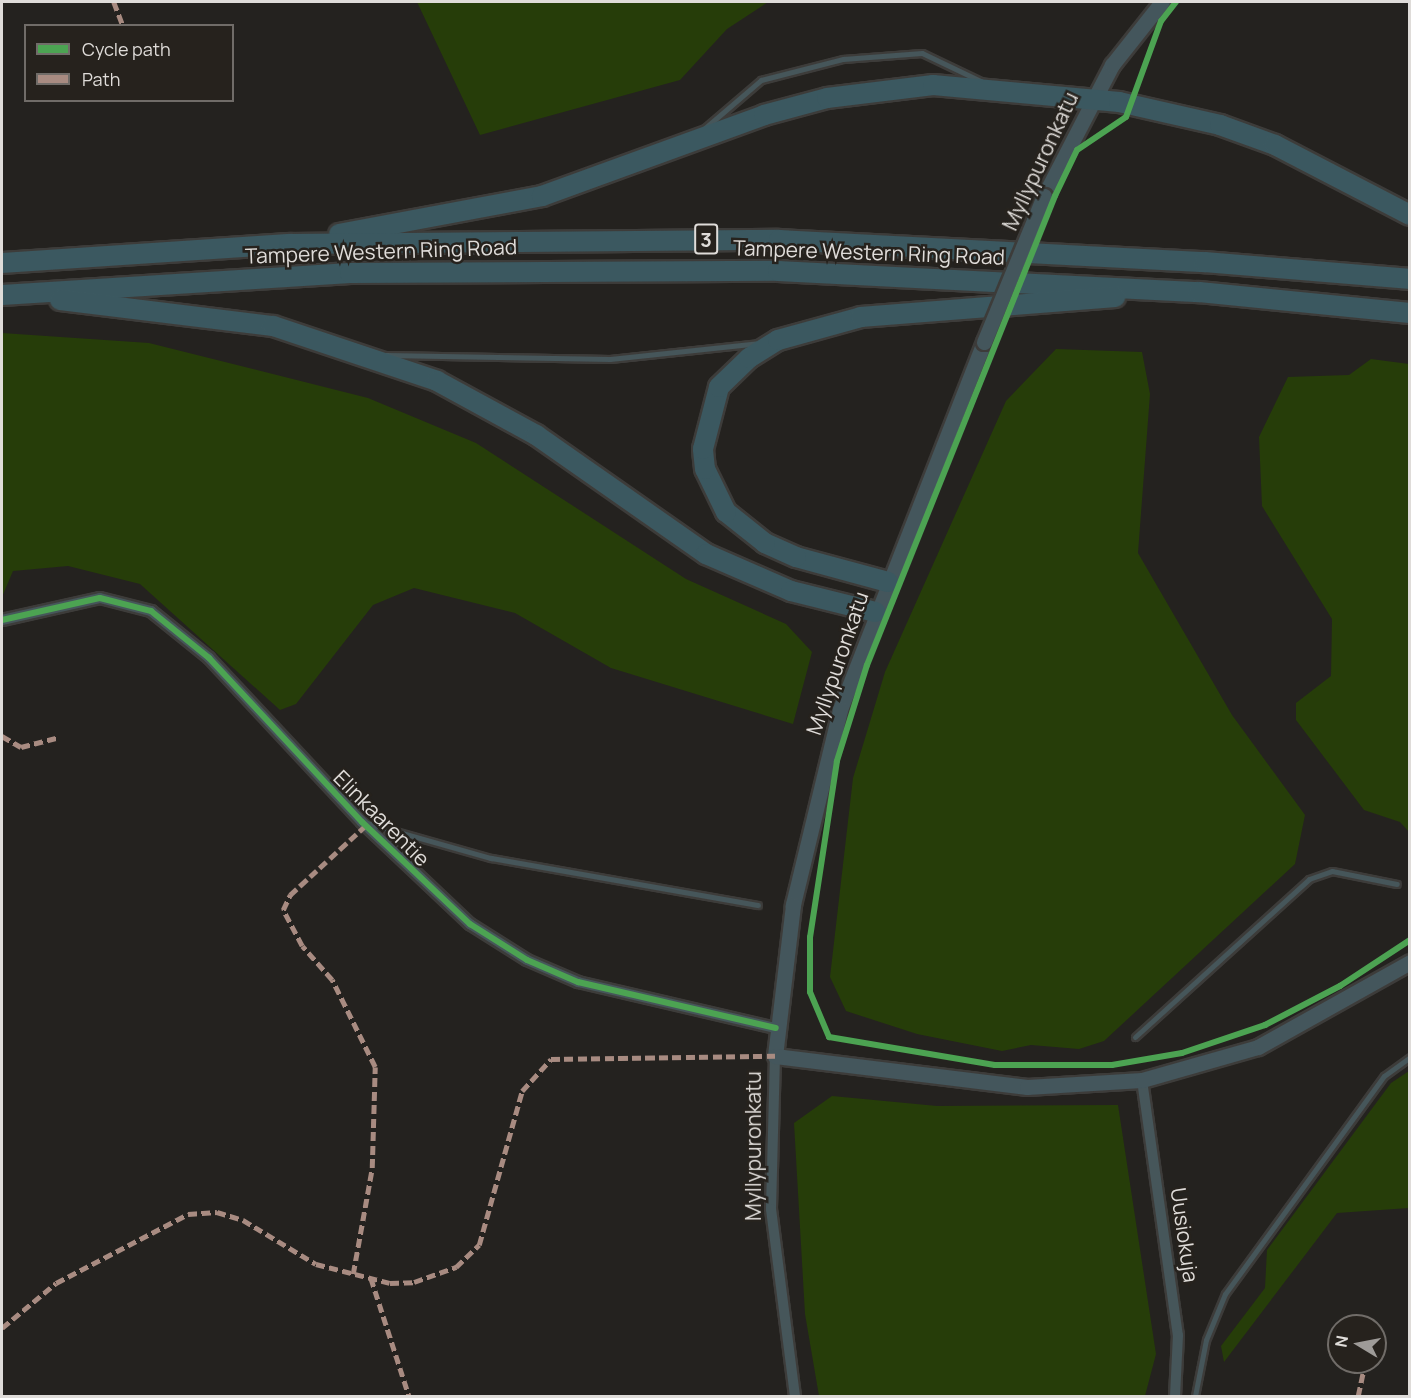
<!DOCTYPE html>
<style>
body{margin:0}
#map{position:relative;width:1411px;height:1398px;overflow:hidden;background:#24221f;font-family:Manrope,sans-serif}
div>[style]{position:absolute}
.green>*{inset:0;background:#263d09}
.roads{filter:drop-shadow(2px 0 #3d3c3a) drop-shadow(-2px 0 #3d3c3a) drop-shadow(0 2px #3d3c3a) drop-shadow(0 -2px #3d3c3a)}
.lane>*{height:5px;margin:-2.5px;padding:0 2.5px;transform-origin:2.5px;border-radius:2.5px;background:#46565a}
.street>*{height:10px;margin:-5px;padding:0 5px;transform-origin:5px;border-radius:5px;background:#46565a}
.secondary>*{height:15px;margin:-7.5px;padding:0 7.5px;transform-origin:7.5px;border-radius:7.5px;background:#44565c}
.highway>*{height:20px;margin:-10px;padding:0 10px;transform-origin:10px;border-radius:10px;background:#3b5860}
.bridges{filter:drop-shadow(2px 0 #3d3c3a) drop-shadow(-2px 0 #3d3c3a) drop-shadow(0 2px #3d3c3a) drop-shadow(0 -2px #3d3c3a)}
.secondary-bridge>*{height:15px;margin:-7.5px;padding:0 7.5px;transform-origin:7.5px;border-radius:7.5px;background:#44565c}
.quiet>*{height:4.5px;margin-top:-2.25px;transform-origin:0;background:repeating-linear-gradient(90deg,#a88b81 0 9px,transparent 0 13.5px)}
.cycleway>*{height:6px;margin:-3px;padding:0 3px;transform-origin:3px;border-radius:3px;background:#4ca352}
span{translate:-50% -50%;white-space:nowrap;text-align:center;line-height:1.15;-webkit-text-stroke:5px #26221d;paint-order:stroke}
.shield-label span{padding:2px 4px;background:#26221d;border:2px solid;border-radius:4px;-webkit-text-stroke-width:0}
.shield-label{font-size:20px;color:#dfdcd9;font-weight:700}
.street-label{font-size:21px;color:#dfdcd9}
.frame{position:absolute;inset:0;border:3px solid #dfdcd9;pointer-events:none}
.legend{position:absolute;left:24px;top:24px;width:210px;height:78px;box-sizing:border-box;background:#26221d;border:2px solid #706c68;margin:0;padding:8px 10px;list-style:none;font-size:18px;color:#dfdcd9}
.legend li{display:flex;align-items:center;gap:12px;height:30px}
.legend b{width:30px;border:2px solid #706c68}
.north{position:absolute;left:1327px;top:1314px;width:60px;height:60px;box-sizing:border-box;background:#26221d;border:2px solid #706c68;border-radius:50%;rotate:280deg;font-size:16px;font-weight:700;line-height:24px;text-align:center;color:#dfdcd9}
.north::after{content:'';display:block;margin:auto;width:21px;height:27px;background:#9e9b98;clip-path:polygon(50% 0,100% 100%,50% 72%,0 100%)}
</style>
<div id="map">
<div class="green">
<div style="clip-path:polygon(417px 2px,768px 2px,727px 29px,680px 80px,480px 135px)"></div>
<div style="clip-path:polygon(2px 333px,149px 343px,368px 398px,476px 443px,686px 579px,786px 624px,812px 652px,793px 724px,611px 668px,515px 613px,414px 588px,373px 605px,296px 704px,280px 710px,140px 584px,68px 566px,13px 571px,2px 597px)"></div>
<div style="clip-path:polygon(1056px 349px,1142px 352px,1150px 394px,1138px 553px,1232px 715px,1305px 815px,1295px 864px,1104px 1041px,1079px 1049px,1031px 1045px,1002px 1051px,917px 1034px,846px 1011px,830px 977px,853px 778px,885px 672px,1006px 401px)"></div>
<div style="clip-path:polygon(1371px 359px,1409px 364px,1409px 832px,1400px 822px,1364px 810px,1296px 720px,1296px 703px,1331px 676px,1332px 619px,1262px 506px,1259px 437px,1288px 377px,1349px 375px)"></div>
<div style="clip-path:polygon(1409px 1071px,1409px 1208px,1337px 1213px,1224px 1362px,1221px 1346px,1265px 1288px,1267px 1250px,1391px 1083px)"></div>
<div style="clip-path:polygon(832px 1096px,937px 1106px,1118px 1105px,1156px 1354px,1145px 1396px,819px 1396px,805px 1314px,794px 1123px)"></div>
</div>
<div class="roads">
<div class="lane">
<div style="left:705px;top:128px;width:74px;rotate:-40.6deg"></div>
<div style="left:761px;top:80px;width:85px;rotate:-14.4deg"></div>
<div style="left:843px;top:59px;width:79px;rotate:-4.3deg"></div>
<div style="left:922px;top:53px;width:70px;rotate:25.5deg"></div>
<div style="left:386px;top:355px;width:224px;rotate:1deg"></div>
<div style="left:610px;top:359px;width:151px;rotate:-6.1deg"></div>
<div style="left:367px;top:823px;width:129px;rotate:15.8deg"></div>
<div style="left:491px;top:858px;width:271px;rotate:10deg"></div>
<div style="left:1135px;top:1037px;width:235px;rotate:-42.2deg"></div>
<div style="left:1309px;top:879px;width:24px;rotate:-19deg"></div>
<div style="left:1332px;top:871px;width:66px;rotate:11.3deg"></div>
<div style="left:1195px;top:1396px;width:57px;rotate:-78.9deg"></div>
<div style="left:1206px;top:1340px;width:50px;rotate:-67.6deg"></div>
<div style="left:1225px;top:1294px;width:270px;rotate:-53.9deg"></div>
<div style="left:1384px;top:1076px;width:32px;rotate:-36deg"></div>
</div>
<div class="street">
<div style="left:2px;top:620px;width:100px;rotate:-12.7deg"></div>
<div style="left:100px;top:598px;width:53px;rotate:14.3deg"></div>
<div style="left:151px;top:611px;width:75px;rotate:39deg"></div>
<div style="left:209px;top:658px;width:224px;rotate:47deg"></div>
<div style="left:362px;top:822px;width:149px;rotate:43.4deg"></div>
<div style="left:470px;top:924px;width:67px;rotate:32.3deg"></div>
<div style="left:527px;top:960px;width:56px;rotate:23.3deg"></div>
<div style="left:578px;top:982px;width:203px;rotate:13.1deg"></div>
<div style="left:775px;top:1056px;width:153px;rotate:91.5deg"></div>
<div style="left:771px;top:1209px;width:189px;rotate:82.7deg"></div>
<div style="left:1142px;top:1080px;width:258px;rotate:82deg"></div>
<div style="left:1178px;top:1335px;width:61px;rotate:92.8deg"></div>
</div>
<div class="secondary">
<div style="left:1044px;top:196px;width:148px;rotate:-62.6deg"></div>
<div style="left:1112px;top:65px;width:80px;rotate:-51.6deg"></div>
<div style="left:984px;top:342px;width:395px;rotate:111.4deg"></div>
<div style="left:840px;top:710px;width:201px;rotate:103.6deg"></div>
<div style="left:793px;top:905px;width:152px;rotate:96.8deg"></div>
<div style="left:775px;top:1056px;width:254px;rotate:7deg"></div>
<div style="left:1027px;top:1087px;width:115px;rotate:-3.5deg"></div>
<div style="left:1142px;top:1080px;width:121px;rotate:-15.9deg"></div>
<div style="left:1258px;top:1047px;width:174px;rotate:-29.2deg"></div>
</div>
<div class="highway">
<div style="left:339px;top:234px;width:207px;rotate:-10.6deg"></div>
<div style="left:542px;top:196px;width:236px;rotate:-20deg"></div>
<div style="left:764px;top:115px;width:65px;rotate:-15.1deg"></div>
<div style="left:827px;top:98px;width:107px;rotate:-7deg"></div>
<div style="left:933px;top:85px;width:187px;rotate:5.2deg"></div>
<div style="left:1119px;top:102px;width:104px;rotate:12.8deg"></div>
<div style="left:1220px;top:125px;width:59px;rotate:20deg"></div>
<div style="left:1275px;top:145px;width:152px;rotate:27.4deg"></div>
<div style="left:2px;top:263px;width:288px;rotate:-3.8deg"></div>
<div style="left:289px;top:244px;width:490px;rotate:-0.5deg"></div>
<div style="left:779px;top:240px;width:427px;rotate:3deg"></div>
<div style="left:1205px;top:262px;width:206px;rotate:4.7deg"></div>
<div style="left:2px;top:295px;width:349px;rotate:-3.6deg"></div>
<div style="left:350px;top:273px;width:428px;rotate:-0.3deg"></div>
<div style="left:778px;top:271px;width:422px;rotate:2.9deg"></div>
<div style="left:1199px;top:292px;width:212px;rotate:5.7deg"></div>
<div style="left:60px;top:300px;width:215px;rotate:7deg"></div>
<div style="left:273px;top:326px;width:173px;rotate:18.5deg"></div>
<div style="left:437px;top:381px;width:113px;rotate:28.6deg"></div>
<div style="left:536px;top:435px;width:208px;rotate:35deg"></div>
<div style="left:706px;top:554px;width:93px;rotate:23.5deg"></div>
<div style="left:791px;top:591px;width:87px;rotate:14deg"></div>
<div style="left:888px;top:582px;width:95px;rotate:-164.8deg"></div>
<div style="left:796px;top:557px;width:34px;rotate:-156deg"></div>
<div style="left:765px;top:543px;width:50px;rotate:-141.5deg"></div>
<div style="left:726px;top:512px;width:48px;rotate:-116deg"></div>
<div style="left:705px;top:469px;width:20px;rotate:-96deg"></div>
<div style="left:703px;top:449px;width:64px;rotate:-75.5deg"></div>
<div style="left:719px;top:387px;width:42px;rotate:-44deg"></div>
<div style="left:749px;top:358px;width:34px;rotate:-32deg"></div>
<div style="left:778px;top:340px;width:86px;rotate:-15.5deg"></div>
<div style="left:861px;top:317px;width:255px;rotate:-4.5deg"></div>
</div>
</div>
<div class="bridges">
<div class="secondary-bridge">
<div style="left:984px;top:342px;width:158px;rotate:-67.7deg"></div>
</div>
</div>
<div class="quiet">
<div style="left:114px;top:2px;width:26px;rotate:69deg"></div>
<div style="left:2px;top:736px;width:22px;rotate:30deg"></div>
<div style="left:21px;top:747px;width:40px;rotate:-14.4deg"></div>
<div style="left:353px;top:1274px;width:108px;rotate:-79.8deg"></div>
<div style="left:372px;top:1168px;width:101px;rotate:-88.3deg"></div>
<div style="left:375px;top:1067px;width:97px;rotate:-116.3deg"></div>
<div style="left:332px;top:980px;width:45px;rotate:-131.4deg"></div>
<div style="left:302px;top:946px;width:41px;rotate:-117.8deg"></div>
<div style="left:283px;top:910px;width:17px;rotate:-65deg"></div>
<div style="left:290px;top:895px;width:103px;rotate:-42.6deg"></div>
<div style="left:371px;top:1278px;width:124px;rotate:72.1deg"></div>
<div style="left:2px;top:1328px;width:70px;rotate:-39.8deg"></div>
<div style="left:56px;top:1283px;width:149px;rotate:-27.6deg"></div>
<div style="left:188px;top:1214px;width:29px;rotate:-4deg"></div>
<div style="left:217px;top:1212px;width:27px;rotate:17deg"></div>
<div style="left:243px;top:1220px;width:85px;rotate:31.1deg"></div>
<div style="left:316px;top:1264px;width:76px;rotate:14.4deg"></div>
<div style="left:390px;top:1283px;width:24px;rotate:-2deg"></div>
<div style="left:414px;top:1282px;width:45px;rotate:-19.7deg"></div>
<div style="left:456px;top:1267px;width:32px;rotate:-44deg"></div>
<div style="left:479px;top:1245px;width:160px;rotate:-74.4deg"></div>
<div style="left:522px;top:1091px;width:43px;rotate:-47.8deg"></div>
<div style="left:551px;top:1059px;width:224px;rotate:-0.8deg"></div>
<div style="left:1358px;top:1396px;width:35px;rotate:-78deg"></div>
</div>
<div class="cycleway">
<div style="left:1176px;top:2px;width:24px;rotate:128deg"></div>
<div style="left:1161px;top:21px;width:102px;rotate:110deg"></div>
<div style="left:1126px;top:117px;width:59px;rotate:146deg"></div>
<div style="left:1077px;top:150px;width:51px;rotate:115.6deg"></div>
<div style="left:1055px;top:196px;width:505px;rotate:111.84deg"></div>
<div style="left:867px;top:665px;width:101px;rotate:107.4deg"></div>
<div style="left:837px;top:761px;width:178px;rotate:98.7deg"></div>
<div style="left:810px;top:937px;width:55px;rotate:90deg"></div>
<div style="left:810px;top:992px;width:49px;rotate:67.1deg"></div>
<div style="left:829px;top:1037px;width:168px;rotate:9.6deg"></div>
<div style="left:995px;top:1065px;width:117px"></div>
<div style="left:1112px;top:1065px;width:71px;rotate:-9.7deg"></div>
<div style="left:1182px;top:1053px;width:88px;rotate:-18.6deg"></div>
<div style="left:1265px;top:1025px;width:85px;rotate:-27.5deg"></div>
<div style="left:1340px;top:986px;width:84px;rotate:-33.3deg"></div>
<div style="left:2px;top:620px;width:100px;rotate:-12.7deg"></div>
<div style="left:100px;top:598px;width:53px;rotate:14.3deg"></div>
<div style="left:151px;top:611px;width:75px;rotate:39deg"></div>
<div style="left:209px;top:658px;width:224px;rotate:47deg"></div>
<div style="left:362px;top:822px;width:149px;rotate:43.4deg"></div>
<div style="left:470px;top:924px;width:67px;rotate:32.3deg"></div>
<div style="left:527px;top:960px;width:56px;rotate:23.3deg"></div>
<div style="left:578px;top:982px;width:203px;rotate:13.1deg"></div>
</div>
<div class="shield-label">
<span style="left:706px;top:239px">3</span>
</div>
<div class="street-label">
<span style="left:1040px;top:161px;rotate:-65deg">Myllypuronkatu</span>
<span style="left:381px;top:251px;rotate:-2deg">Tampere Western Ring Road</span>
<span style="left:869px;top:252px;rotate:2deg">Tampere Western Ring Road</span>
<span style="left:837px;top:663px;rotate:-71deg">Myllypuronkatu</span>
<span style="left:382px;top:818px;rotate:45deg">Elinkaarentie</span>
<span style="left:753px;top:1146px;rotate:-90deg">Myllypuronkatu</span>
<span style="left:1185px;top:1235px;rotate:82deg">Uusiokuja</span>
</div>
<div class="frame"></div>
<ul class="legend">
<li><b style="height:8px;background:#4ca352"></b>Cycle path</li>
<li><b style="height:8px;background:#a88b81"></b>Path</li>
</ul>
<div class="north">N</div>
</div>
